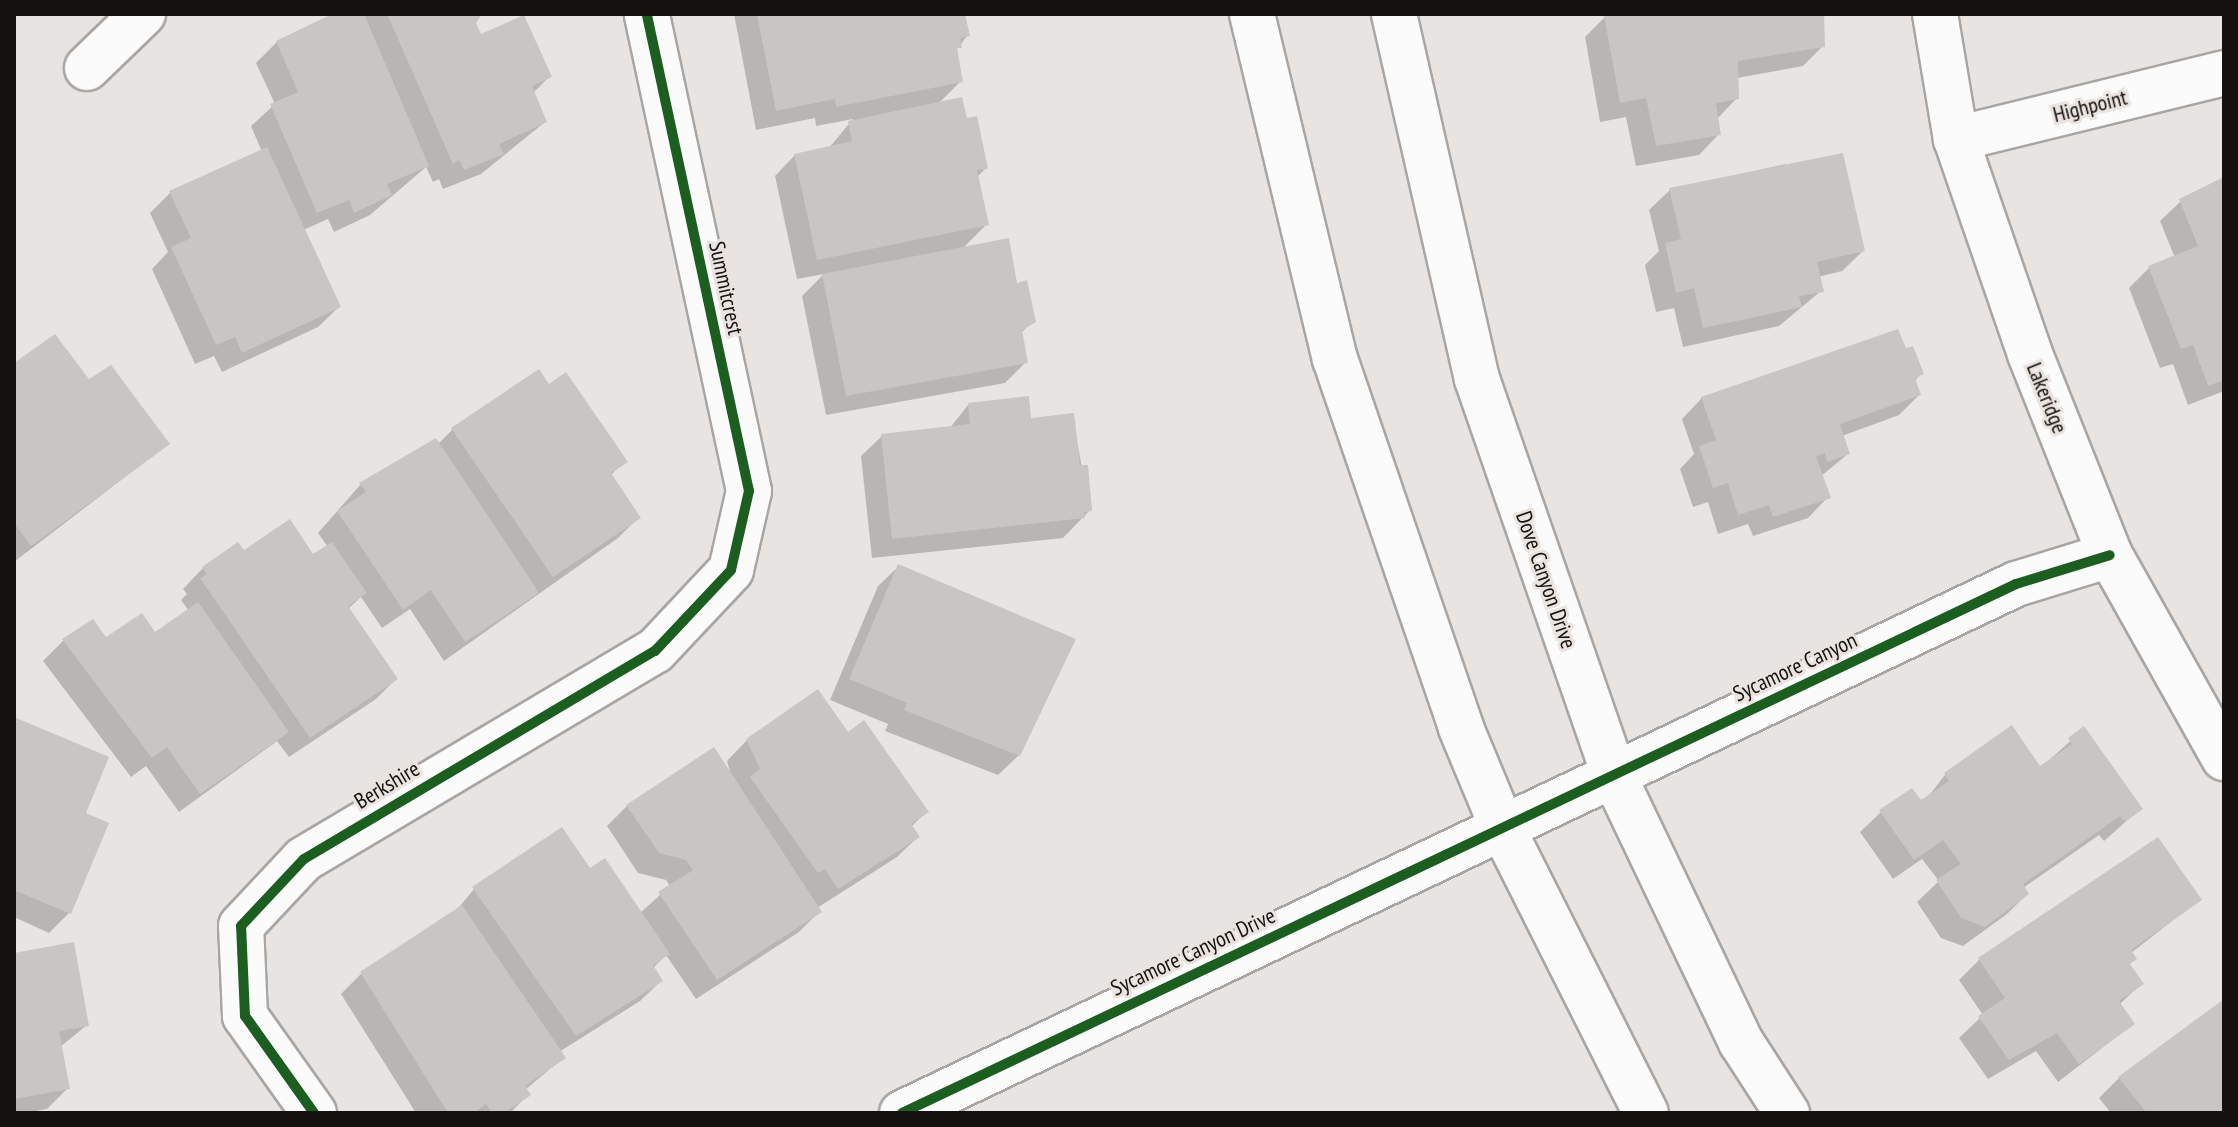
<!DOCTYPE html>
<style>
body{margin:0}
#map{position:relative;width:2238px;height:1127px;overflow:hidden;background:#e7e4e2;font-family:"PT Sans Narrow",sans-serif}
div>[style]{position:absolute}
.shadow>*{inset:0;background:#0003}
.building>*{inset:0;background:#c8c5c3}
.roads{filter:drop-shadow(2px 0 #a8a6a4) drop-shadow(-2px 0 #a8a6a4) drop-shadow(0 2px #a8a6a4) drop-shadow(0 -2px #a8a6a4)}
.minor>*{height:44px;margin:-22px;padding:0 22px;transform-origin:22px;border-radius:22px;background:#fbfbfb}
.cycleway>*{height:10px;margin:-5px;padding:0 5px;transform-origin:5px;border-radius:5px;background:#1b5e20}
span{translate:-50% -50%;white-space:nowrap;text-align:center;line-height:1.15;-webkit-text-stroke:6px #eae3df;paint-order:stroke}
.street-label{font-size:22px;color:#141110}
.frame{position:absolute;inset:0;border:16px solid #141110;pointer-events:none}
</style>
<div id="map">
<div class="shadow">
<div style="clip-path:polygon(338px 14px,480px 14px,474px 23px,480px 37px,549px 77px,533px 93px,545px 122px,481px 174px,443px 189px,439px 179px,433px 182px,426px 167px,370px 215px,334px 232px,328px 219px,303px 230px,339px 307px,318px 327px,222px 372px,214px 356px,195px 364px,152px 269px,168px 252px,150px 213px,171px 192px,262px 152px,251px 126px,275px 104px,256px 63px,277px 42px)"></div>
<div style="clip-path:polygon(734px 14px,963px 14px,967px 36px,955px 52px,961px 81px,938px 104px,965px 121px,986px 168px,977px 177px,987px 224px,962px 249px,1016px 285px,1033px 321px,1020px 334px,1025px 363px,1005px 383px,826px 415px,802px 296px,824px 274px,797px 279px,775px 176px,795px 155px,829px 148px,853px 119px,816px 126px,815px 118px,756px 130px)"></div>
<div style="clip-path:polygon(1622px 14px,1821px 14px,1823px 46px,1803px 66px,1737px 78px,1737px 98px,1717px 119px,1719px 134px,1699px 155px,1636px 166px,1626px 117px,1600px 122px,1585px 37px,1605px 17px)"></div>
<div style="clip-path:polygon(1786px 164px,1863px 251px,1842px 271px,1818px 277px,1821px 291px,1779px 326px,1683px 347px,1674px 308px,1656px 312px,1645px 265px,1659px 251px,1649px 210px,1670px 190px)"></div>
<div style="clip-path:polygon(2224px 181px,2224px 391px,2188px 405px,2173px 364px,2160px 368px,2129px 288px,2150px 267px,2175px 258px,2160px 221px,2181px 201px)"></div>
<div style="clip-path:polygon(1905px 351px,1921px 374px,1914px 381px,1919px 395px,1899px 415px,1842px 436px,1848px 454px,1821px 476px,1828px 497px,1808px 518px,1753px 536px,1748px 524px,1718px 534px,1708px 502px,1693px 507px,1680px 469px,1694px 454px,1682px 419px,1702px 398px)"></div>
<div style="clip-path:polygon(14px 366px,89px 382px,168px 444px,14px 562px)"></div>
<div style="clip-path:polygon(548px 387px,625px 461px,610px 476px,638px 518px,618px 538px,444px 661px,410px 609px,382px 628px,361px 597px,348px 609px,396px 679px,376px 699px,289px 757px,277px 741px,179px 812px,146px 766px,131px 777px,43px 661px,63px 641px,154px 635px,189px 611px,181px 600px,187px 594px,183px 589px,203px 568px,243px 553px,313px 557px,328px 547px,318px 533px,361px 484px,438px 444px,452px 430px)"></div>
<div style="clip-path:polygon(968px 405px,1030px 420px,1072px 415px,1090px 510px,1063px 538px,872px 558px,861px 456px,882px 436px,949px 429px)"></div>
<div style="clip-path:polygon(899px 566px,1019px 755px,998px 775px,885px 731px,888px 724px,830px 700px,878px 586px)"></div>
<div style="clip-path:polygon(14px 719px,83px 814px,69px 913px,49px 933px,14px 917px)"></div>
<div style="clip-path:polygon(2012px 728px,2040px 768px,2084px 729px,2140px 809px,2104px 841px,2099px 835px,2023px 888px,2027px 894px,2007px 914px,1963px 946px,1941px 938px,1917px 902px,1939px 881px,1922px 859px,1893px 879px,1860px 832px,1881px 812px,1927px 798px,1945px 775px)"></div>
<div style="clip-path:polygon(848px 734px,926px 812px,911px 827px,918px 837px,897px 857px,817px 908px,819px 912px,799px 932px,696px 999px,666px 955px,653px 968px,661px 981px,640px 1001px,559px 1052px,563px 1058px,525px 1090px,528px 1095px,510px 1113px,416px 1113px,341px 994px,361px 974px,455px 912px,474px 889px,590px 871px,640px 913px,670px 886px,666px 880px,638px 873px,607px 826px,627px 806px,732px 778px,727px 761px,747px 740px)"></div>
<div style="clip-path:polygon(2157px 840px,2199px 900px,2131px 953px,2128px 965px,2141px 984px,2119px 1005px,2133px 1024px,2058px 1082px,2036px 1051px,1988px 1079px,1959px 1038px,1983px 1015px,1959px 980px,1979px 960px)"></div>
<div style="clip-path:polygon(14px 955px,87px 1025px,60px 1047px,68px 1088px,47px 1109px,24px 1113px,14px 1113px)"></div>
<div style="clip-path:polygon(2224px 1000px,2224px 1113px,2111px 1113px,2099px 1098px,2119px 1078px)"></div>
</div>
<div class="building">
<div style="clip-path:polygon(332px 14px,364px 14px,429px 166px,387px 184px,392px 195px,354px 213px,349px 200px,317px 213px,270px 104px,298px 92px,276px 41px)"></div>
<div style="clip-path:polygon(387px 14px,482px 14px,476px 23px,481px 34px,524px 15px,552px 77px,532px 86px,547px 122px,499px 144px,504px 154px,464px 170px,459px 160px,453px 164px)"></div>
<div style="clip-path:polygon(757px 14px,965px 14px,970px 36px,960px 38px,962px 48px,957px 48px,963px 82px,836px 107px,835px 99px,776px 111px)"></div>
<div style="clip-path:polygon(1824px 14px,1825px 47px,1738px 61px,1739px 99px,1716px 103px,1721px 135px,1656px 146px,1646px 98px,1620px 103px,1604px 15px)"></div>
<div style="clip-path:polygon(962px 97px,967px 118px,977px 116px,988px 169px,977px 170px,989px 225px,817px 260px,794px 154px,852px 141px,848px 121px)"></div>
<div style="clip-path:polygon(267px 147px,341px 307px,242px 353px,235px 337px,216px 345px,171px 247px,191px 238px,169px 191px)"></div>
<div style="clip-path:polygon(1843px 153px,1865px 251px,1817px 262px,1824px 292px,1799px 296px,1802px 307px,1703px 328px,1694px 288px,1676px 293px,1665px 243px,1681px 239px,1669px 188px)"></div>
<div style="clip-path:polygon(2224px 177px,2224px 380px,2208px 386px,2193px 345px,2181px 349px,2148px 266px,2198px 246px,2179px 199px)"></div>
<div style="clip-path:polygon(1009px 238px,1017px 283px,1027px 280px,1036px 322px,1022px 330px,1028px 363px,846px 396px,822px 274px)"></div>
<div style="clip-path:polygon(1898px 329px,1906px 348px,1913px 346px,1924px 374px,1915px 378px,1921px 395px,1840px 424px,1850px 454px,1827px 462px,1825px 453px,1816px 456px,1831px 498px,1773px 517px,1769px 505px,1738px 515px,1728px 483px,1713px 488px,1699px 446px,1716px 440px,1701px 397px)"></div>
<div style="clip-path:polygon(55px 334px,89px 379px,111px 365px,170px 444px,31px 546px,14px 523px,14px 363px)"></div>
<div style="clip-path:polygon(539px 369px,549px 384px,566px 372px,628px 462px,611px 473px,641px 518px,553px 577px,451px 428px)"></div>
<div style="clip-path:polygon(1029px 396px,1031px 418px,1074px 413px,1080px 465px,1088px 465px,1092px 511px,1084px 512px,1085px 518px,892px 539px,881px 434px,970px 424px,968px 403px)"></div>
<div style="clip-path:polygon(436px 438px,539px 593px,465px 642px,431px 590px,403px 610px,337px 511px,366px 492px,359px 483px)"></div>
<div style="clip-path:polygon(290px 519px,313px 554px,332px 542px,367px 593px,348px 606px,398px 679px,310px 738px,200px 578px,207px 574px,202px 567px,238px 542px,244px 550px)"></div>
<div style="clip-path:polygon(898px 564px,1076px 639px,1020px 756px,904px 710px,907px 703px,849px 679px)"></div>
<div style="clip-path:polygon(198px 602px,289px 732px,200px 794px,167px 747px,152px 758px,62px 639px,93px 619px,106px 637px,142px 613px,155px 632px)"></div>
<div style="clip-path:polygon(818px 689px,848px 732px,864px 720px,929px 812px,911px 824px,920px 837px,838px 889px,825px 869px,818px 873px,750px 777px,760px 769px,746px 739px)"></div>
<div style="clip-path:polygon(14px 717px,109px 757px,86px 813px,109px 823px,71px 914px,14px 890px)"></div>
<div style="clip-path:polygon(2012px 725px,2040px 766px,2072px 744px,2068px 738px,2084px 726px,2143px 809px,2125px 822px,2120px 816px,2023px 884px,2029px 894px,1985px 927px,1961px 918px,1936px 880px,1961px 864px,1943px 840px,1914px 860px,1879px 810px,1912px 788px,1921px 800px,1949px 781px,1944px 773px)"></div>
<div style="clip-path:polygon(714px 747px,822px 912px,717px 980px,658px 892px,693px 870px,686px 860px,659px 853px,626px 805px)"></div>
<div style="clip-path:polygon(562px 827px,590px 868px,605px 858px,670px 954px,653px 965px,663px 981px,576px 1036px,472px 887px)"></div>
<div style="clip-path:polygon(2158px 837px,2202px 900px,2131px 950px,2137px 959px,2130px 964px,2144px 984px,2119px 1001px,2135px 1024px,2079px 1064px,2057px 1033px,2009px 1060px,1978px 1016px,2005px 998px,1978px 958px)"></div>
<div style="clip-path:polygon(462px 905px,566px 1058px,525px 1086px,531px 1095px,504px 1113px,492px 1113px,486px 1104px,474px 1113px,448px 1113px,360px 972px)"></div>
<div style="clip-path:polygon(74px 942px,89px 1026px,59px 1031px,70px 1089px,14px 1099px,14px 953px)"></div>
<div style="clip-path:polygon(2224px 999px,2224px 1113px,2147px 1113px,2118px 1077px)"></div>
</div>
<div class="roads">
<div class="minor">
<div style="left:1252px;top:14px;width:355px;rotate:76.5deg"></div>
<div style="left:1335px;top:359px;width:390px;rotate:71.1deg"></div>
<div style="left:1461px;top:728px;width:109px;rotate:67.4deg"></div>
<div style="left:1503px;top:829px;width:318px;rotate:63.3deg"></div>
<div style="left:1394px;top:14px;width:374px;rotate:77.2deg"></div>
<div style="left:1477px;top:379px;width:422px;rotate:70.9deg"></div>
<div style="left:1615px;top:778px;width:293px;rotate:64.5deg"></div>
<div style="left:1741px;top:1042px;width:85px;rotate:57.1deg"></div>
<div style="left:1935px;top:14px;width:127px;rotate:80.5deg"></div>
<div style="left:1956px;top:139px;width:227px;rotate:71deg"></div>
<div style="left:2030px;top:354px;width:216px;rotate:68.3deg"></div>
<div style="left:2110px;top:555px;width:233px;rotate:60.7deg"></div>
<div style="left:87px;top:68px;width:78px;rotate:-44deg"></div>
<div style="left:1956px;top:139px;width:276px;rotate:-13.8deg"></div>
<div style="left:314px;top:1113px;width:119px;rotate:-125.4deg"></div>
<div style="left:245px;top:1016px;width:90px;rotate:-92.5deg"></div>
<div style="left:241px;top:926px;width:92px;rotate:-46.8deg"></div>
<div style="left:304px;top:859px;width:408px;rotate:-30.7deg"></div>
<div style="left:655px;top:651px;width:111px;rotate:-46.8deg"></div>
<div style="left:731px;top:570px;width:81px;rotate:-77.2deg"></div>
<div style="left:749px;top:491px;width:488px;rotate:-102.1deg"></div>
<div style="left:902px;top:1113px;width:1233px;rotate:-25.4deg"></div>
<div style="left:2016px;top:584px;width:98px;rotate:-17.1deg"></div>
</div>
</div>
<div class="cycleway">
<div style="left:314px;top:1113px;width:119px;rotate:-125.4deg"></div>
<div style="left:245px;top:1016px;width:90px;rotate:-92.5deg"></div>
<div style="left:241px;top:926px;width:92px;rotate:-46.8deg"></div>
<div style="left:304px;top:859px;width:408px;rotate:-30.7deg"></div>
<div style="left:655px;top:651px;width:111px;rotate:-46.8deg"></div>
<div style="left:731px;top:570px;width:81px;rotate:-77.2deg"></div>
<div style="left:749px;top:491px;width:488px;rotate:-102.1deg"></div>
<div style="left:902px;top:1113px;width:1233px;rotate:-25.4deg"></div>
<div style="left:2016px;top:584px;width:98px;rotate:-17.1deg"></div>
</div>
<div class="street-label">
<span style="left:2090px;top:106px;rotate:-14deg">Highpoint</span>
<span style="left:726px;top:288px;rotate:78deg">Summitcrest</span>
<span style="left:2047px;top:398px;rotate:68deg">Lakeridge</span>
<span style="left:1546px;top:580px;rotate:71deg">Dove Canyon Drive</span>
<span style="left:1795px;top:667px;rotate:-25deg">Sycamore Canyon</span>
<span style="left:387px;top:785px;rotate:-31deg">Berkshire</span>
<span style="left:1193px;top:952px;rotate:-25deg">Sycamore Canyon Drive</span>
</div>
<div class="frame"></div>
</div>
